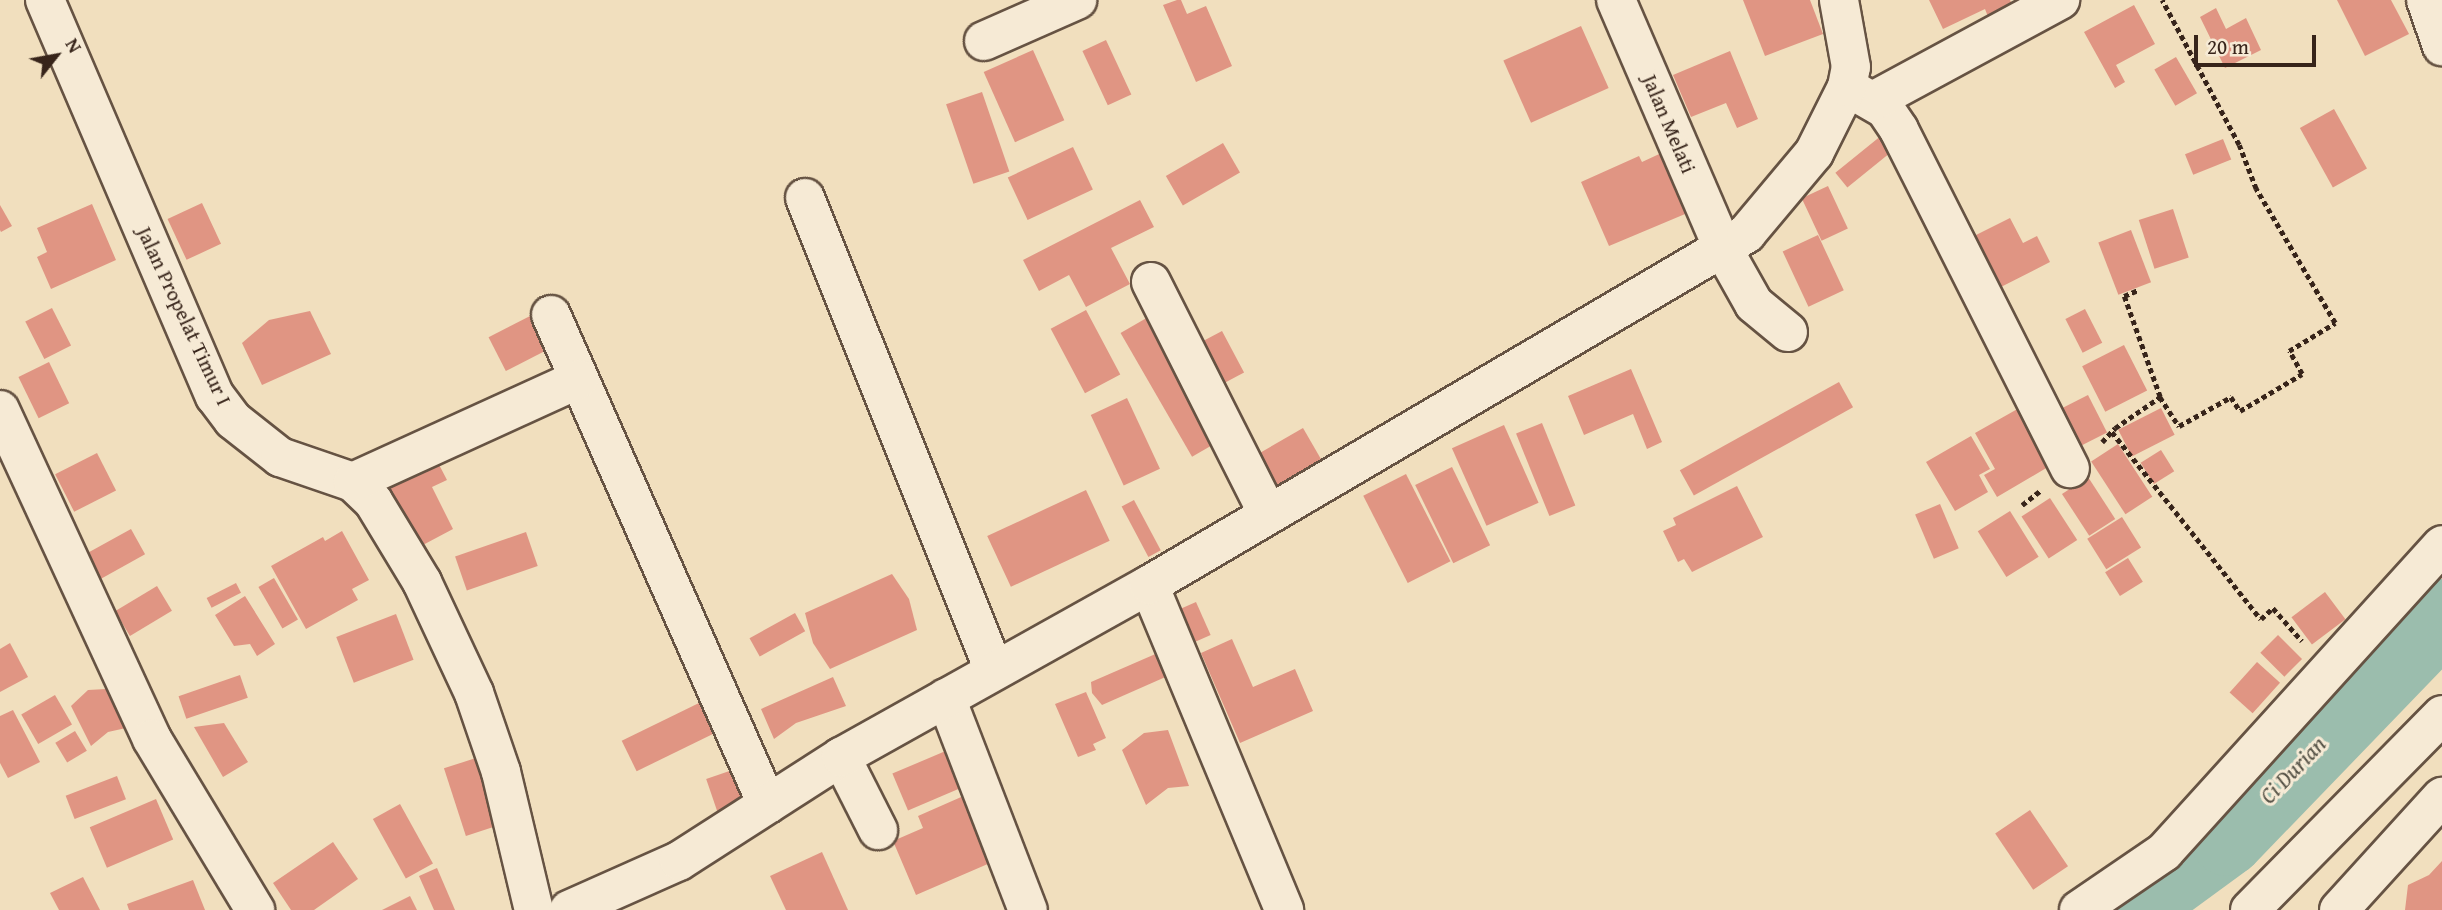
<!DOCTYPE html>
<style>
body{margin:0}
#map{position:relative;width:2442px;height:910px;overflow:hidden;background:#f1dfbe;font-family:"Gentium Book Plus",serif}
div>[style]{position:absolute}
.river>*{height:74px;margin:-37px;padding:0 37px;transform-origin:37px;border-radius:37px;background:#9bbdad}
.building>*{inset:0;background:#e09583;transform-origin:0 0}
.path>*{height:4.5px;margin-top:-2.25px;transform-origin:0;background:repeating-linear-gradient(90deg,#37241a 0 5px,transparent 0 8.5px)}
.roads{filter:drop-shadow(2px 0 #665343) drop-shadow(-2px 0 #665343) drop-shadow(0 2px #665343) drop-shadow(0 -2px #665343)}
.minor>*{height:38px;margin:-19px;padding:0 19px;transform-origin:19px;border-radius:19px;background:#f6ead5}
span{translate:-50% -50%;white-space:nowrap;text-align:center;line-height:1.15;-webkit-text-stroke:6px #f6ead5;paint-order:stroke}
.street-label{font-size:21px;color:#37241a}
.water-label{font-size:23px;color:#555246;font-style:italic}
.north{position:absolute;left:21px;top:21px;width:70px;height:70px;-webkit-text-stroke:5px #f6ead5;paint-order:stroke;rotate:59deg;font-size:19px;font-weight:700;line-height:28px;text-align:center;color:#37241a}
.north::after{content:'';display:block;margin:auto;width:24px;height:32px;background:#37241a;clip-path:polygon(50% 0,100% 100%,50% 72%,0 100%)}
.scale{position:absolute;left:2194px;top:35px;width:122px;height:32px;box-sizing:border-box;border:4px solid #37241a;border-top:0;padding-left:9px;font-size:21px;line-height:24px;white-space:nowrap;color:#37241a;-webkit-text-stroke:5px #f6ead5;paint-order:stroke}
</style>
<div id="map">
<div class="river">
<div style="left:2130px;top:910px;width:120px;rotate:-36.2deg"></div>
<div style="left:2227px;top:839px;width:310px;rotate:-46deg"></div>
</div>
<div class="building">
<div style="clip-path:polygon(1177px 0,1181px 0,1187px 14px,1206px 6px,1232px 66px,1196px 82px,1163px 5px)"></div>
<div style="clip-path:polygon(1743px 0,1810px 0,1823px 34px,1765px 56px)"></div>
<div style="clip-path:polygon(1929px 0,2010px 0,2015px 10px,1990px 22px,1985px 9px,1943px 29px)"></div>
<div style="clip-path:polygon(2337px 0,2391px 0,2409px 34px,2365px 56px)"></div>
<div style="clip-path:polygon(2134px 5px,2155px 44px,2116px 65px,2125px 82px,2115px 88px,2084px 32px)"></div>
<div style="clip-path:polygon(2216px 8px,2226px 29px,2246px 18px,2261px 50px,2225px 68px,2200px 17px)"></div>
<div style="left:1581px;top:26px;width:68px;height:85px;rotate:66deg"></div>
<div style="left:1106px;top:40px;width:60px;height:26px;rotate:65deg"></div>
<div style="left:1033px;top:50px;width:77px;height:54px;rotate:66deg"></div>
<div style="clip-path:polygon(1730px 51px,1758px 119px,1737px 128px,1726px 103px,1691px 117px,1673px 75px)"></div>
<div style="left:2176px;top:57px;width:42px;height:25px;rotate:60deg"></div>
<div style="left:982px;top:92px;width:84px;height:38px;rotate:71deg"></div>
<div style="left:2334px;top:109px;width:68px;height:39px;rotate:61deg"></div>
<div style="left:1882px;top:135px;width:19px;height:60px;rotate:51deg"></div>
<div style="left:2223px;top:139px;width:22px;height:41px;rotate:68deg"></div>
<div style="left:1223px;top:143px;width:34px;height:66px;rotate:60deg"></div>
<div style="left:1073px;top:147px;width:47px;height:72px;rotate:65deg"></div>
<div style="clip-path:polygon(1670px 149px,1697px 209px,1609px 246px,1581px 182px,1639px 156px,1642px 162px)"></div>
<div style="left:1828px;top:186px;width:47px;height:29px;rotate:65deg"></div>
<div style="clip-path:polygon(1140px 200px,1154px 227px,1111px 248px,1130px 284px,1086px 307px,1069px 275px,1039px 291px,1023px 260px)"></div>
<div style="left:202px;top:203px;width:45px;height:38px;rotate:65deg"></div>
<div style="clip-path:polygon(92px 204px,116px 260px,51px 289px,37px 257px,47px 252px,37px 228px)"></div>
<div style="clip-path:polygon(0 205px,12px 226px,1px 232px,0 230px)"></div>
<div style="left:2173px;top:209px;width:51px;height:36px;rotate:72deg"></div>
<div style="clip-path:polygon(2010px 218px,2023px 243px,2037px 236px,2050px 262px,1993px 291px,1966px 240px)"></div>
<div style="left:2131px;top:230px;width:56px;height:35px;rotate:69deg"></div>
<div style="left:1818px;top:235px;width:61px;height:39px;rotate:65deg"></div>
<div style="left:52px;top:308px;width:42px;height:30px;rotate:63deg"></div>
<div style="left:2085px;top:309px;width:38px;height:22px;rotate:63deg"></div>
<div style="left:1086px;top:310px;width:73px;height:40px;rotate:62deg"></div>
<div style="clip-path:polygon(310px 311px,331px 354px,262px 385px,242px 343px,269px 320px)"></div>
<div style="left:534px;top:314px;width:38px;height:51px;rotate:63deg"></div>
<div style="left:1150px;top:316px;width:143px;height:34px;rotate:60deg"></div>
<div style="left:1222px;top:331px;width:47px;height:24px;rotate:62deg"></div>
<div style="left:2124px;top:345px;width:51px;height:47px;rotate:63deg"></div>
<div style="left:49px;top:362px;width:46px;height:34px;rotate:64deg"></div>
<div style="clip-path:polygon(1631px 369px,1662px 442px,1647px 449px,1633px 414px,1584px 435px,1568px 396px)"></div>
<div style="left:1839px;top:382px;width:29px;height:182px;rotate:61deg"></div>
<div style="left:2088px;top:395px;width:42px;height:47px;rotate:63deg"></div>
<div style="left:1127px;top:398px;width:78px;height:40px;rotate:65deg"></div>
<div style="clip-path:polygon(2021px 407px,2053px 464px,1997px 497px,1984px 475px,1995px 469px,1975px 433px)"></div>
<div style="left:2161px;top:408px;width:30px;height:48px;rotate:63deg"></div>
<div style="left:1542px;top:423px;width:89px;height:28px;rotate:68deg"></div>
<div style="left:1504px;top:425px;width:85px;height:57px;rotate:66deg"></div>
<div style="left:1303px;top:428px;width:46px;height:53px;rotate:60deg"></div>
<div style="clip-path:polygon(1971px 436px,1990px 469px,1979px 475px,1988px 492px,1955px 511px,1926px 462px)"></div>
<div style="left:2118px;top:444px;width:63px;height:32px;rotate:57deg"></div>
<div style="left:2161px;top:450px;width:25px;height:24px;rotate:58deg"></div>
<div style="left:97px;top:453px;width:42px;height:47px;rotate:63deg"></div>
<div style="clip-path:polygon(434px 455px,447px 480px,432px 487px,453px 529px,421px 546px,386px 480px)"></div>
<div style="left:1452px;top:467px;width:87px;height:41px;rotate:64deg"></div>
<div style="left:1406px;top:474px;width:98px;height:48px;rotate:63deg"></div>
<div style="left:2088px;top:477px;width:50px;height:31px;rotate:57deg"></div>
<div style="clip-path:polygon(1737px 486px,1763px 537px,1692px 572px,1684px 559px,1678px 562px,1663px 531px,1676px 525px,1673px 518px)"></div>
<div style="left:1086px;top:490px;width:56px;height:109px;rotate:65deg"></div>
<div style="left:2050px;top:498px;width:50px;height:34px;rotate:57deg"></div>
<div style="left:1134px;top:500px;width:57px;height:14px;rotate:62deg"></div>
<div style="left:1940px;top:504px;width:48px;height:27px;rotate:67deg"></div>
<div style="left:2010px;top:511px;width:54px;height:38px;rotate:58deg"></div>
<div style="left:2122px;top:517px;width:36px;height:41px;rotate:58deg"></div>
<div style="left:131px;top:529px;width:29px;height:58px;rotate:61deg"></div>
<div style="clip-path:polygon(342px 531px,369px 580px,352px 589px,358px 600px,306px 629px,271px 566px,323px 537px,325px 541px)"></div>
<div style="left:526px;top:532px;width:36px;height:75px;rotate:71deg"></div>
<div style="left:2128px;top:558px;width:28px;height:27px;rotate:58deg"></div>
<div style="clip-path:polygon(892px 574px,909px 599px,917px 630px,830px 669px,813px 643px,805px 613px)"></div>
<div style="left:274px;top:578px;width:48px;height:18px;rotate:60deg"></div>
<div style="left:236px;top:583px;width:11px;height:33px;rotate:63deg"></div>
<div style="left:157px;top:586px;width:29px;height:49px;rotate:59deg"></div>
<div style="left:2325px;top:592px;width:34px;height:42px;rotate:53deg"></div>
<div style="clip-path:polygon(245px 596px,275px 644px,257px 656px,250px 644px,234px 646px,215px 615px)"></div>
<div style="left:1196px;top:602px;width:36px;height:23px;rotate:66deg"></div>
<div style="left:795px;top:613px;width:21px;height:52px;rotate:61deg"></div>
<div style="left:396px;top:614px;width:49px;height:64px;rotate:69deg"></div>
<div style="left:2278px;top:635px;width:34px;height:25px;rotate:45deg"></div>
<div style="clip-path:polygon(1232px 639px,1253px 687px,1295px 669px,1313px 711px,1240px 743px,1201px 653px)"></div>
<div style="clip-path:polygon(10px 643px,28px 677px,0 692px,0 649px)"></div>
<div style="clip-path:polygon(1160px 652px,1170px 675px,1102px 705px,1092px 693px,1091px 682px)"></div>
<div style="left:2257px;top:662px;width:31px;height:41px;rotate:42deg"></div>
<div style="left:240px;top:675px;width:24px;height:65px;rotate:71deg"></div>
<div style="clip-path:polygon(833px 677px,846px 706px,796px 723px,774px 739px,761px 709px)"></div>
<div style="clip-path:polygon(106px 689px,126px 728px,108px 732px,91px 746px,71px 706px,88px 690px)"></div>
<div style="clip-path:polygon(1086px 692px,1106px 738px,1093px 744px,1096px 750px,1078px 757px,1055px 704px)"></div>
<div style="left:55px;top:695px;width:34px;height:39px;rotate:60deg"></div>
<div style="left:699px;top:703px;width:34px;height:86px;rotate:64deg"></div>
<div style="clip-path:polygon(13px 710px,40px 762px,8px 778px,0 763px,0 716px)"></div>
<div style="clip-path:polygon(224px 723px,248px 762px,223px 777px,194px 727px)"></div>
<div style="clip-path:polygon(1168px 730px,1189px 786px,1168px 788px,1146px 805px,1122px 750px,1144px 733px)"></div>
<div style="left:75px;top:731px;width:23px;height:23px;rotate:59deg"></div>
<div style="left:955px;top:747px;width:40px;height:68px;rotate:67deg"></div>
<div style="left:482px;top:756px;width:71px;height:40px;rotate:72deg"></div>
<div style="left:744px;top:766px;width:39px;height:40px;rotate:71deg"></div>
<div style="left:117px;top:776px;width:25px;height:55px;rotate:69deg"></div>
<div style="clip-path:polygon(968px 794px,997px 860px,916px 895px,893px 841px,923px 828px,918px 816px)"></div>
<div style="left:156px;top:799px;width:44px;height:72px;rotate:67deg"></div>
<div style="left:400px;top:804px;width:68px;height:31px;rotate:61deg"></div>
<div style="left:2030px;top:810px;width:68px;height:42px;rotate:56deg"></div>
<div style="clip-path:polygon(333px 842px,358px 879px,314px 910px,291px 910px,273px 883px)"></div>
<div style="clip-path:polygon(822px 852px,848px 910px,786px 910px,770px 876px)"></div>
<div style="clip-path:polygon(2442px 861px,2442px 910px,2405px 910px,2408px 885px,2429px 875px)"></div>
<div style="clip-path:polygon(437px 868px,455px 910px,434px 910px,419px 876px)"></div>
<div style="clip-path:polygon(83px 877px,100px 910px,59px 910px,50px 893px)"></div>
<div style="clip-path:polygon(193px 880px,205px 910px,129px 910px,127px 904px)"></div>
<div style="clip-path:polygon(410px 896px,417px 910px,382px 910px)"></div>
</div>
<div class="path">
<div style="left:2160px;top:397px;width:35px;rotate:57deg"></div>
<div style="left:2179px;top:426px;width:60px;rotate:-29.1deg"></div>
<div style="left:2231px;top:397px;width:17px;rotate:57deg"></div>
<div style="left:2240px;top:411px;width:72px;rotate:-30.8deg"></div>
<div style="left:2302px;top:374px;width:26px;rotate:-119deg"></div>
<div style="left:2289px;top:351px;width:54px;rotate:-31.3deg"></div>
<div style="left:2335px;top:323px;width:156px;rotate:-120.5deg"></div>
<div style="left:2256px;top:189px;width:47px;rotate:-111.1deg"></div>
<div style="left:2239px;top:145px;width:164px;rotate:-118deg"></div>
<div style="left:2112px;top:432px;width:239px;rotate:51.5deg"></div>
<div style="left:2261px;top:619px;width:16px;rotate:-43deg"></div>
<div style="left:2273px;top:608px;width:44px;rotate:48.7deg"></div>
<div style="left:2102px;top:442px;width:19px;rotate:-47deg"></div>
<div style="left:2115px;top:428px;width:55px;rotate:-34.6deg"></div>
<div style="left:2160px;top:397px;width:107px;rotate:-109.6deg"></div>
<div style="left:2124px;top:296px;width:15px;rotate:-23deg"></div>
<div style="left:2022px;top:505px;width:23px;rotate:-38deg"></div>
</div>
<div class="roads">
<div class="minor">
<div style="left:45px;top:0;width:431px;rotate:66.8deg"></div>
<div style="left:215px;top:396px;width:30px;rotate:53deg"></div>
<div style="left:233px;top:420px;width:60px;rotate:38.2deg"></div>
<div style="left:280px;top:457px;width:77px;rotate:18.9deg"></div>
<div style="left:353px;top:482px;width:28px;rotate:44deg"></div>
<div style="left:373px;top:501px;width:95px;rotate:58.8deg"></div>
<div style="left:422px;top:582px;width:123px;rotate:64.9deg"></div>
<div style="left:474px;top:693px;width:83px;rotate:71.1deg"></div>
<div style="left:501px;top:772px;width:142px;rotate:76.6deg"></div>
<div style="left:1616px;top:0;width:271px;rotate:66.7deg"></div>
<div style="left:1723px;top:249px;width:63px;rotate:60.6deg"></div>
<div style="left:1754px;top:304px;width:44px;rotate:39.5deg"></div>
<div style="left:2426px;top:0;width:49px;rotate:70.8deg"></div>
<div style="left:984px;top:41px;width:102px;rotate:-23.8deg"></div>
<div style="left:1847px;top:87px;width:44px;rotate:30.1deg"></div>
<div style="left:1885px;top:109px;width:25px;rotate:56deg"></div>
<div style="left:1899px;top:130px;width:379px;rotate:63.2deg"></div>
<div style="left:1873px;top:101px;width:213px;rotate:-28.4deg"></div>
<div style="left:805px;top:198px;width:508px;rotate:68.18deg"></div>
<div style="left:1151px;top:282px;width:260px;rotate:63.2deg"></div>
<div style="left:551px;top:315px;width:535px;rotate:66.17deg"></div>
<div style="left:0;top:410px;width:362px;rotate:65.2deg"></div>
<div style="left:152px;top:739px;width:200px;rotate:58.9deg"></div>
<div style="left:353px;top:482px;width:248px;rotate:-24.5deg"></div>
<div style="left:1149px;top:585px;width:352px;rotate:67.4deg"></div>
<div style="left:946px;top:698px;width:227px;rotate:68.9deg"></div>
<div style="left:841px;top:757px;width:82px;rotate:63.1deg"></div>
<div style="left:569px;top:910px;width:120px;rotate:-24deg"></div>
<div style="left:679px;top:861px;width:193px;rotate:-32.7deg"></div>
<div style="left:841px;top:757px;width:353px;rotate:-29.2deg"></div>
<div style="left:1149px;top:585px;width:693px;rotate:-30.45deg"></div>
<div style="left:1746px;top:234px;width:106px;rotate:-50deg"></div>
<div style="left:1814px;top:153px;width:74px;rotate:-63.4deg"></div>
<div style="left:1847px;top:87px;width:20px;rotate:-79deg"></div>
<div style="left:1851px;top:67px;width:68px;rotate:-100.2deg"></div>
<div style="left:2079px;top:910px;width:103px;rotate:-34.3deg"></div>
<div style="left:2164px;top:852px;width:414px;rotate:-47.8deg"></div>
<div style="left:2250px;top:910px;width:274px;rotate:-45.4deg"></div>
<div style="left:2339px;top:910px;width:153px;rotate:-47.7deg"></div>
</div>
</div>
<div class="street-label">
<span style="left:1669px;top:124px;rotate:67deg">Jalan Melati</span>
<span style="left:184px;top:316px;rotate:65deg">Jalan Propelat Timur I</span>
</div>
<div class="water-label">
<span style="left:2293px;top:770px;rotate:-46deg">Ci Durian</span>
</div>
<div class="north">N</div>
<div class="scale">20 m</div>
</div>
